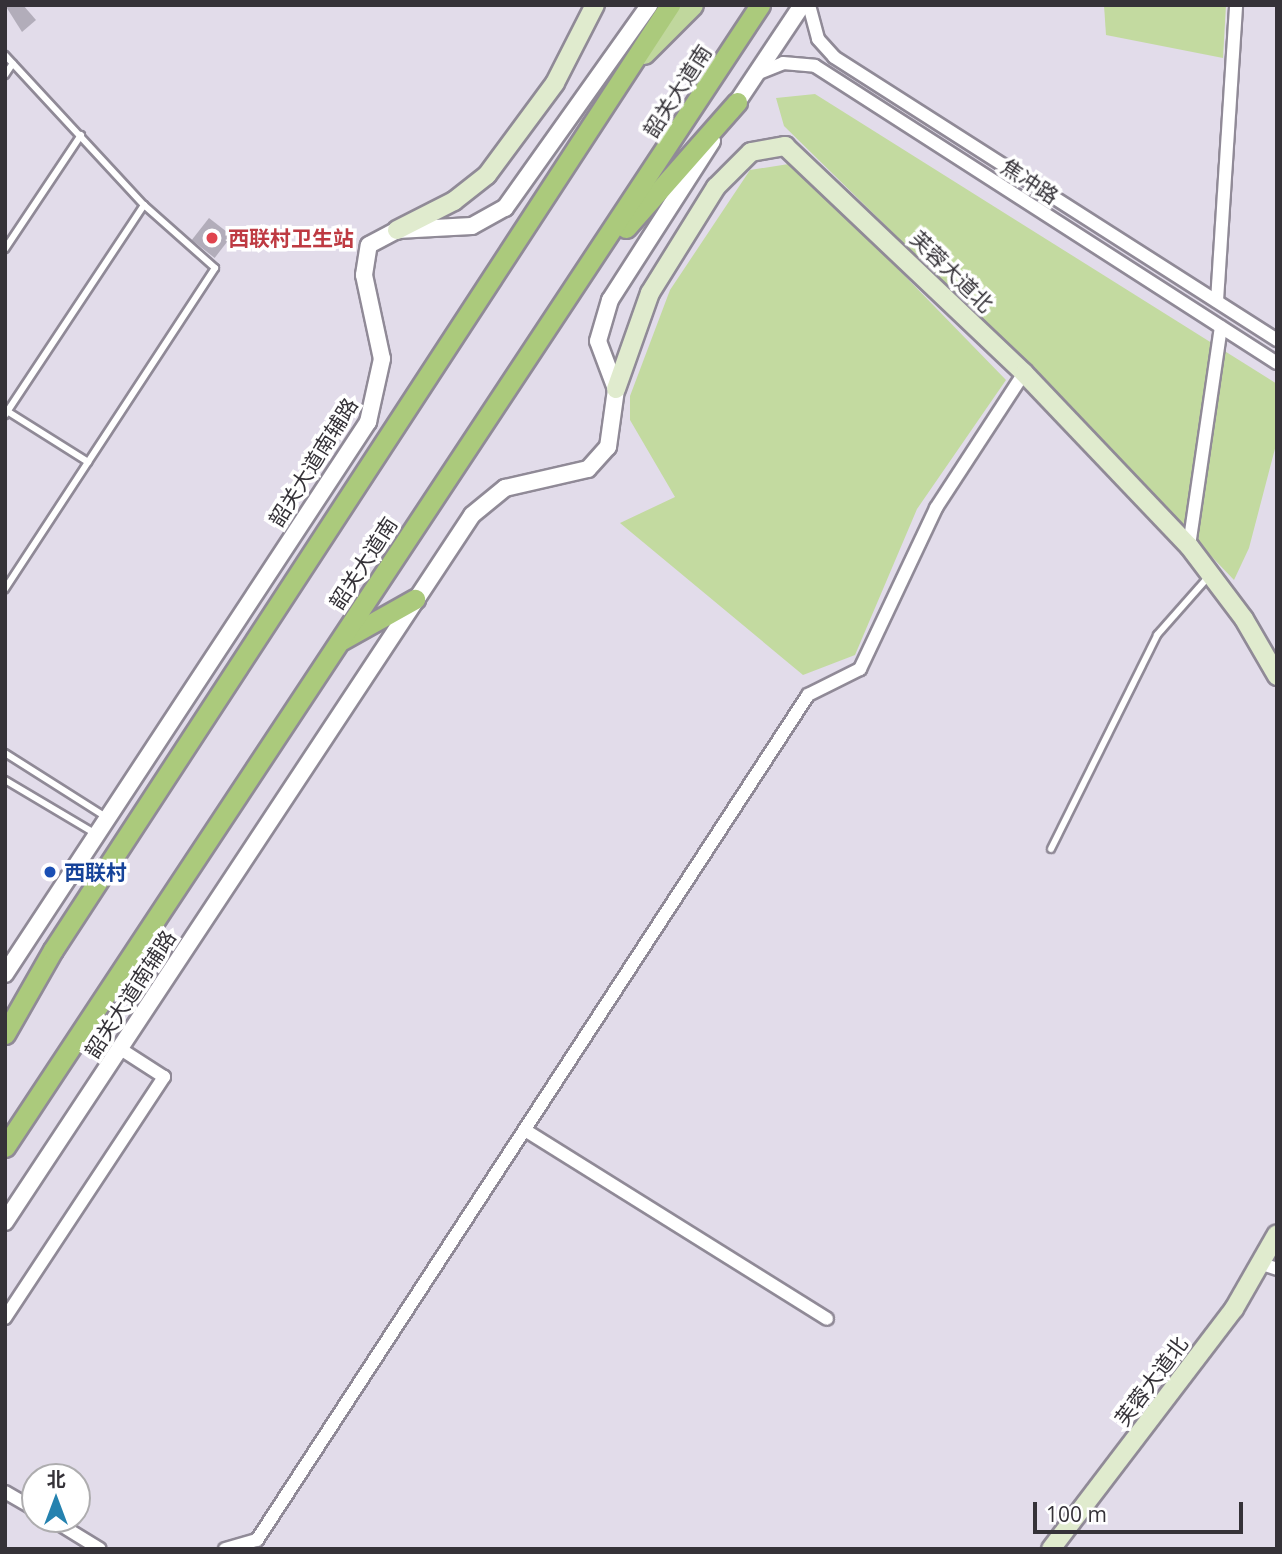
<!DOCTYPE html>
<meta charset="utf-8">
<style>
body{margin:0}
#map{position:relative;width:1282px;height:1554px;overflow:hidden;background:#e2dcea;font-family:"Open Sans","Noto Sans SC",sans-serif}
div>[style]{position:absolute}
.green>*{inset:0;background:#c3daa0}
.building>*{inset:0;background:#b2adba;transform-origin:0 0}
.roads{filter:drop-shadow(2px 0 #908a97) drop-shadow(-2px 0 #908a97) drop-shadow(0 2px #908a97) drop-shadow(0 -2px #908a97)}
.service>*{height:6px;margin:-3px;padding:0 3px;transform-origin:3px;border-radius:3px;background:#fff}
.minor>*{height:12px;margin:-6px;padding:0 6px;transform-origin:6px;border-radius:6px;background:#fff}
.tertiary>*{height:16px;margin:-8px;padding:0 8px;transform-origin:8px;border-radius:8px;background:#fff}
.secondary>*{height:18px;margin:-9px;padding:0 9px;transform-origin:9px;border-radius:9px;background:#e0ebce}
.primary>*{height:19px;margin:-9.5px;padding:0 9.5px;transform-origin:9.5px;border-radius:9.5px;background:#c0d79d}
.trunk>*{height:19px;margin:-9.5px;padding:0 9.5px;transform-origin:9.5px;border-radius:9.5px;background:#abca7c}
.dots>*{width:19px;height:19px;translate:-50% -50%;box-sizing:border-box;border:4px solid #fff;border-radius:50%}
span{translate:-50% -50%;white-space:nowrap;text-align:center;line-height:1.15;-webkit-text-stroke:7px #fff;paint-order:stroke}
.street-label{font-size:21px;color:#353238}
.health-label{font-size:21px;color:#be3a42;font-weight:700}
.left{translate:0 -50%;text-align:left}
.transit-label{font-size:21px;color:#164399;font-weight:700}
.frame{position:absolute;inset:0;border:7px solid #353238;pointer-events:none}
.north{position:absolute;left:21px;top:1463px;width:70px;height:70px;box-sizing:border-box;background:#fff;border:2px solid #aeadaf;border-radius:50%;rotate:0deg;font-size:19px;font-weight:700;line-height:28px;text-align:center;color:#353238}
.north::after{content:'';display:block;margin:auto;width:24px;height:32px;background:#2582af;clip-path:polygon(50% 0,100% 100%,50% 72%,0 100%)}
.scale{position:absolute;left:1033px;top:1502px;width:210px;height:32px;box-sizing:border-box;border:4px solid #353238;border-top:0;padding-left:9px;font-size:21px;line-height:24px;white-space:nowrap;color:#353238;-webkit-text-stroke:5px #fff;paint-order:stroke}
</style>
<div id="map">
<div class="green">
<div style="clip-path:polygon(1104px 5px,1226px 5px,1223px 58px,1106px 35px)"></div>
<div style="clip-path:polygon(815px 94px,1277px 384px,1277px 441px,1249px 548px,1234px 580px,1030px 367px,784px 126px,776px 98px)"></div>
<div style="clip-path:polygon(795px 163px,1006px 380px,917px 509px,855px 655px,803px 675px,620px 523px,675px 497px,630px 420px,630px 396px,670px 290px,750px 170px)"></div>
</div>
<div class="building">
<div style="clip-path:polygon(5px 5px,23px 5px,36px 20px,22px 32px)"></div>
<div style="left:209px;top:218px;width:29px;height:28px;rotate:38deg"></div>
</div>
<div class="roads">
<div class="service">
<div style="left:5px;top:55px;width:205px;rotate:47.2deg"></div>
<div style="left:144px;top:205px;width:95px;rotate:41.6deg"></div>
<div style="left:215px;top:268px;width:384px;rotate:123.2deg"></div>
<div style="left:5px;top:75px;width:14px;rotate:-56deg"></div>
<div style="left:5px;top:249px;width:137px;rotate:-56.3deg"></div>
<div style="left:7px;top:411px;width:96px;rotate:32.2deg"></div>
<div style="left:5px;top:415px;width:252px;rotate:-56.5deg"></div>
<div style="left:5px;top:753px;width:120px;rotate:32.4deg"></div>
<div style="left:5px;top:780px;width:106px;rotate:30.7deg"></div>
<div style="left:1051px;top:849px;width:239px;rotate:-63.6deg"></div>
<div style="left:1157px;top:635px;width:80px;rotate:-48.5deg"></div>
</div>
<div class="minor">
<div style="left:809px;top:5px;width:35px;rotate:75deg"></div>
<div style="left:818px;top:39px;width:24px;rotate:48deg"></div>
<div style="left:834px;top:57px;width:526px;rotate:32.57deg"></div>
<div style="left:754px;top:75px;width:31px;rotate:-22deg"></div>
<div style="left:783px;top:63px;width:32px;rotate:5deg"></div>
<div style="left:815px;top:66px;width:549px;rotate:32.74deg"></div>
<div style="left:1217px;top:301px;width:297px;rotate:-86.3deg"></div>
<div style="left:1189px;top:546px;width:221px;rotate:-81.7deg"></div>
<div style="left:525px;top:1130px;width:356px;rotate:32deg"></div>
<div style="left:1262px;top:1264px;width:16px;rotate:18deg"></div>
<div style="left:5px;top:1318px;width:289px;rotate:-56.6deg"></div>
<div style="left:164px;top:1077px;width:54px;rotate:-147.2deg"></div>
<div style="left:5px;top:1492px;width:34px;rotate:30deg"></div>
<div style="left:51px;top:1519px;width:57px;rotate:31.5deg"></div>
<div style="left:225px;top:1549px;width:33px;rotate:-16deg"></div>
<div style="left:257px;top:1540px;width:1009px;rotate:-56.89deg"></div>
<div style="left:808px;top:695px;width:58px;rotate:-26.6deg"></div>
<div style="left:860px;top:669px;width:178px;rotate:-64.7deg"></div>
<div style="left:936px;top:508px;width:161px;rotate:-56.9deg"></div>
</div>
<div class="tertiary">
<div style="left:732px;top:110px;width:126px;rotate:-56.3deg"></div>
<div style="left:5px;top:974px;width:661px;rotate:-56.67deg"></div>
<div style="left:368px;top:422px;width:65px;rotate:-77.5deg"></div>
<div style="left:382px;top:359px;width:86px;rotate:-102.1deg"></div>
<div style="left:364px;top:275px;width:30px;rotate:-81deg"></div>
<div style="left:369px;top:245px;width:32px;rotate:-28deg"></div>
<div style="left:397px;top:230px;width:75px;rotate:-3.1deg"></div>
<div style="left:472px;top:226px;width:38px;rotate:-29deg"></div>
<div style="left:505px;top:208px;width:249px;rotate:-54.6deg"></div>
<div style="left:5px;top:1222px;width:847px;rotate:-56.55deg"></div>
<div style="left:472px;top:515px;width:43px;rotate:-39.3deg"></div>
<div style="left:505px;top:488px;width:85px;rotate:-12.9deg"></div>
<div style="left:588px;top:469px;width:30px;rotate:-48deg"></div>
<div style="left:608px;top:447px;width:59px;rotate:-82.1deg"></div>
<div style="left:616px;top:389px;width:51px;rotate:-110.6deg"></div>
<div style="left:598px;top:341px;width:43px;rotate:-73.7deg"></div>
<div style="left:610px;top:300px;width:189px;rotate:-57.3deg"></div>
</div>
<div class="secondary">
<div style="left:397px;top:230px;width:64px;rotate:-27deg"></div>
<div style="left:454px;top:201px;width:42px;rotate:-38.2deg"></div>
<div style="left:487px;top:175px;width:114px;rotate:-53.5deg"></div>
<div style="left:555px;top:83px;width:88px;rotate:-62.9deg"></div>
<div style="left:616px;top:389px;width:102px;rotate:-70.5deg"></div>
<div style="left:650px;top:293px;width:125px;rotate:-58.1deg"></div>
<div style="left:716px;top:187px;width:49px;rotate:-45deg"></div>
<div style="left:751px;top:152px;width:35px;rotate:-10deg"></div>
<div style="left:785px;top:146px;width:330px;rotate:43.5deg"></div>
<div style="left:1024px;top:373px;width:239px;rotate:46.4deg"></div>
<div style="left:1189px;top:546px;width:91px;rotate:53deg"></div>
<div style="left:1244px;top:619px;width:66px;rotate:59.9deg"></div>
<div style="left:1051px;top:1549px;width:302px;rotate:-52.7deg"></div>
<div style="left:1234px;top:1309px;width:86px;rotate:-60.2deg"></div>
</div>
<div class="primary">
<div style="left:644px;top:54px;width:69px;rotate:-45deg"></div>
</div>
<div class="trunk">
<div style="left:626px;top:228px;width:168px;rotate:-48.6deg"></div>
<div style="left:342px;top:640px;width:84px;rotate:-29.3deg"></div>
<div style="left:5px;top:1034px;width:97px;rotate:-60.3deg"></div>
<div style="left:53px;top:950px;width:1129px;rotate:-56.86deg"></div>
<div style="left:5px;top:1147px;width:1369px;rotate:-56.53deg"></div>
</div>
</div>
<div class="dots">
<div style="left:212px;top:238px;background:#e0444e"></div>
<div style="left:50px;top:872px;background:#1a4fb4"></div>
</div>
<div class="street-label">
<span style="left:677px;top:91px;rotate:-57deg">韶关大道南</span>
<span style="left:1030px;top:181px;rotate:33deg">焦冲路</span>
<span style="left:952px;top:271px;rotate:44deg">芙蓉大道北</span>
<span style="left:313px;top:462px;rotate:-58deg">韶关大道南辅路</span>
<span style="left:363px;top:563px;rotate:-57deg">韶关大道南</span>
<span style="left:130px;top:994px;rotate:-57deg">韶关大道南辅路</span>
<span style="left:1151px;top:1381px;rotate:-53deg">芙蓉大道北</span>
</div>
<div class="health-label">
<span class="left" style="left:228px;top:238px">西联村卫生站</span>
</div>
<div class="transit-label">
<span class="left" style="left:64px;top:872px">西联村</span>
</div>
<div class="frame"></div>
<div class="north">北</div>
<div class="scale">100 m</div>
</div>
